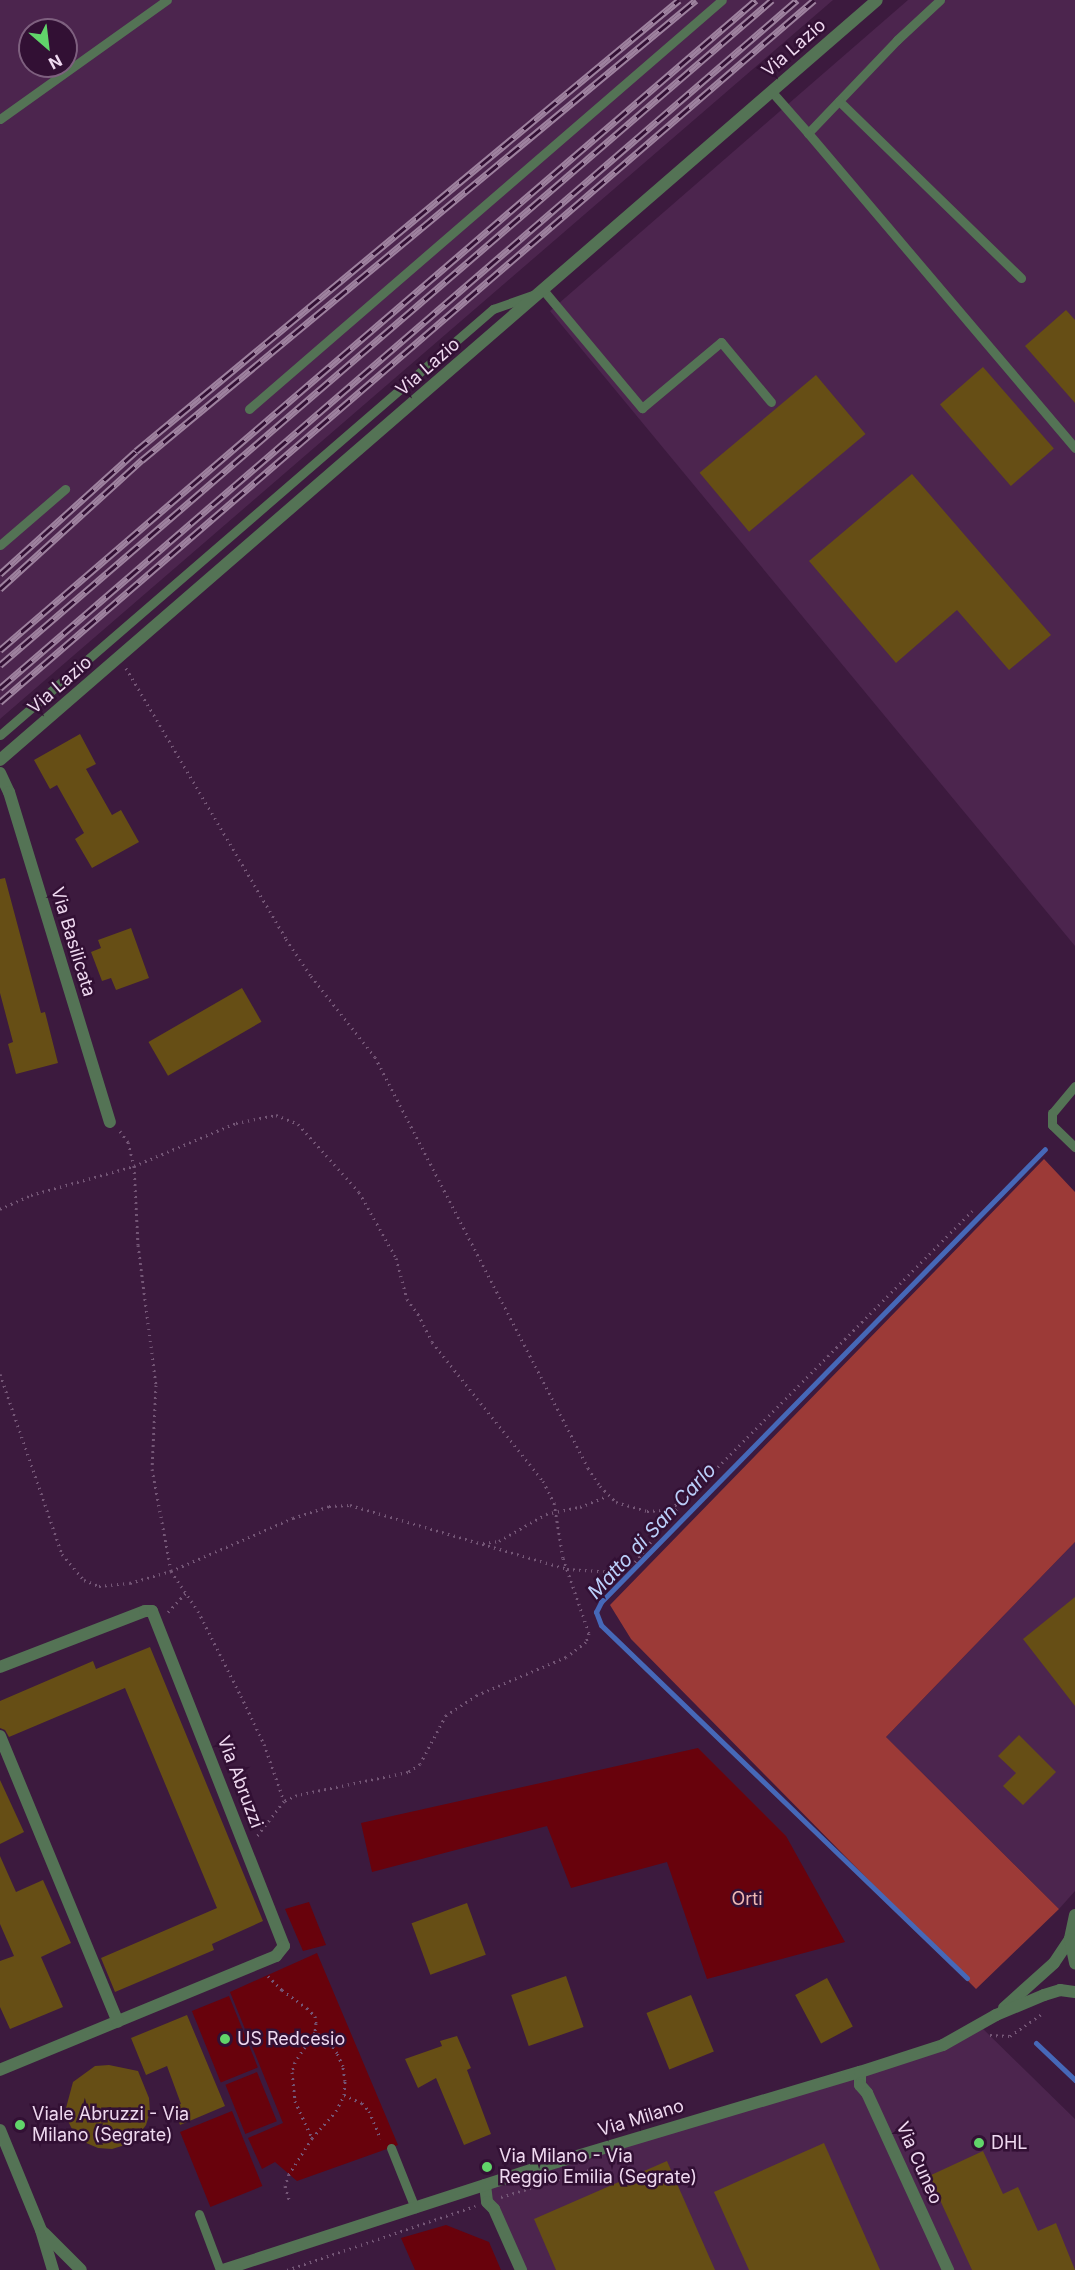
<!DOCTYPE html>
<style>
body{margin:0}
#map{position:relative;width:1075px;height:2270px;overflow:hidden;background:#3c1a3e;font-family:Inter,sans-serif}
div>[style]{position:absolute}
.built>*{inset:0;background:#4c254e}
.green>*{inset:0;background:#68020c;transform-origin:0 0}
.forest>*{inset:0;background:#9c3a37}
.stream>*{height:5px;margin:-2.5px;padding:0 2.5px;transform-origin:2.5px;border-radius:2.5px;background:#4668b8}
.building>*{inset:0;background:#664e15;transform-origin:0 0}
.path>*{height:3px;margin-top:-1.5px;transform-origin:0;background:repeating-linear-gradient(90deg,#745676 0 1.5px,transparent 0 6px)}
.service>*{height:9px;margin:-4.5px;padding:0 4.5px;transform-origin:4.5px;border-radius:4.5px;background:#547355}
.minor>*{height:12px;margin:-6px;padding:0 6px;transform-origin:6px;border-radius:6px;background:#547355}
.tertiary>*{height:12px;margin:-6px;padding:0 6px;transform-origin:6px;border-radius:6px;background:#547355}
.rail>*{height:7px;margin-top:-3.5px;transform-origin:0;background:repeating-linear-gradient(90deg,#321034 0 14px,#9e829f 0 28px);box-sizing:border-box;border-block:2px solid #9e829f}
.dots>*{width:16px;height:16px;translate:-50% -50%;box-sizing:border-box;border:3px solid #321034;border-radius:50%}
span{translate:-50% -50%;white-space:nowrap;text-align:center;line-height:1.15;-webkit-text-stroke:5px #321034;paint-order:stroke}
.street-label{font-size:18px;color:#efd9f0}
.park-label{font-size:18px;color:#efb8b3}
.poi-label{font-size:18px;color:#efd9f0}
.left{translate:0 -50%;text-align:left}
.water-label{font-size:20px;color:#bbcffa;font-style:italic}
.north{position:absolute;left:18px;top:18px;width:60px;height:60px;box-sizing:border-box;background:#321034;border:2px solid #7e607f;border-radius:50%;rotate:152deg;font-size:16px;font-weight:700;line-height:24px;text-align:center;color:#efd9f0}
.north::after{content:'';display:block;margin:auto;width:21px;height:27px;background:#61d46a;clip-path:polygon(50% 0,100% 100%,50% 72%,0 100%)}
</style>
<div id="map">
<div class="built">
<div style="clip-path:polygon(evenodd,0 0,833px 0,0 719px,0 0,30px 30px,66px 30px,66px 66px,30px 66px,30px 30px)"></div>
<div style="clip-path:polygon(908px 0,1075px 0,1075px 946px,550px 311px)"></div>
<div style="clip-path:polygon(1075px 1542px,1075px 1891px,1059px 1909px,886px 1737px)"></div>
<div style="clip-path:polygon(979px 2025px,1075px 2119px,1075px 2270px,522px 2270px,485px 2185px,860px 2072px)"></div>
</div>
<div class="green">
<div style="clip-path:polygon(698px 1748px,786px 1836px,845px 1942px,707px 1979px,667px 1862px,571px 1888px,547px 1826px,372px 1872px,361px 1823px)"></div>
<div style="clip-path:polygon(309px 1902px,326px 1945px,303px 1951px,285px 1909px)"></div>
<div style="clip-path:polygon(317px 1953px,398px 2145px,297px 2181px,275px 2162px,262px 2169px,248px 2138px,283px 2123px,230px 1992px)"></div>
<div style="left:229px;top:1996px;width:77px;height:40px;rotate:68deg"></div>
<div style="left:257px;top:2072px;width:53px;height:34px;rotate:68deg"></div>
<div style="left:232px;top:2111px;width:81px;height:56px;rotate:68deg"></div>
<div style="clip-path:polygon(446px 2225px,489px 2242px,501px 2270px,415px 2270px,401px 2238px)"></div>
</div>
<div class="forest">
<div style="clip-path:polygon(1044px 1159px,1075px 1192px,1075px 1542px,886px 1737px,1059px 1909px,976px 1989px,631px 1639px,610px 1605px)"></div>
</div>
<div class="stream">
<div style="left:967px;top:1978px;width:508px;rotate:-136.04deg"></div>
<div style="left:601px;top:1625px;width:14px;rotate:-111deg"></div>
<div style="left:596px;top:1612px;width:11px;rotate:-63deg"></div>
<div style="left:601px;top:1602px;width:634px;rotate:-45.57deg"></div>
<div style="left:1036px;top:2043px;width:54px;rotate:43.5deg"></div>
</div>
<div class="building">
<div style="clip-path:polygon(1066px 310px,1075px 320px,1075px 403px,1025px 346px)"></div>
<div style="left:983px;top:367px;width:108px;height:57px;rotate:49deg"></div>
<div style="left:816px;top:375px;width:77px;height:152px;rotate:50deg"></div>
<div style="clip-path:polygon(912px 474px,1051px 635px,1009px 670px,957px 610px,896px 663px,809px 561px)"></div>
<div style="clip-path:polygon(80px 734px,96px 764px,86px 769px,112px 815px,121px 810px,139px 842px,92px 868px,75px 839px,84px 833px,57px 785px,50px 789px,34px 760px)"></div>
<div style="clip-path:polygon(5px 878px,41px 1013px,45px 1012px,58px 1063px,16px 1074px,8px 1044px,13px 1042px,0 993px,0 879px)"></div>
<div style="clip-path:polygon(131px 928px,149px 978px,116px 990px,111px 978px,102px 981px,91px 952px,101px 948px,98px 940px)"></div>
<div style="left:242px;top:988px;width:39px;height:108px;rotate:60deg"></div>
<div style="clip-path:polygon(1075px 1597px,1075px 1706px,1023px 1639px)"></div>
<div style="clip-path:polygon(150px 1647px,263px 1921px,212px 1944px,214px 1950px,115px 1992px,101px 1958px,217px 1908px,125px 1688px,9px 1737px,5px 1730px,0 1728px,0 1701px,93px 1661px,96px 1669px)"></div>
<div style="clip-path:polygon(1019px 1735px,1056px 1772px,1023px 1805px,1003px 1786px,1016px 1773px,998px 1756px)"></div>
<div style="clip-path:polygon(0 1780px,24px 1832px,0 1844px)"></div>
<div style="clip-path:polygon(0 1856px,16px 1892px,43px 1880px,71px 1943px,41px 1957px,63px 2007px,10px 2029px,0 2007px,0 1961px,14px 1956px,0 1924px)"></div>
<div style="left:467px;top:1903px;width:55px;height:59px;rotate:70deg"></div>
<div style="left:566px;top:1976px;width:54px;height:58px;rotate:71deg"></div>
<div style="left:827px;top:1978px;width:55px;height:36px;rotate:62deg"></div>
<div style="left:691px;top:1995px;width:61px;height:48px;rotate:68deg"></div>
<div style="clip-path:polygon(187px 2015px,225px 2106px,180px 2125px,173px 2107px,181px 2104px,167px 2066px,146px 2075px,131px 2038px)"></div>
<div style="clip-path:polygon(457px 2036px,471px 2068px,467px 2070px,491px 2134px,464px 2145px,436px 2078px,418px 2088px,405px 2059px,442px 2046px,440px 2041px)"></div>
<div style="clip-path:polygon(109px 2065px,138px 2071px,149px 2098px,150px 2112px,146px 2125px,137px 2137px,125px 2145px,112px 2149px,98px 2148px,84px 2142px,74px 2133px,68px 2121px,66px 2108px,73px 2082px,95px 2066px)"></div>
<div style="clip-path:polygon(824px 2143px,880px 2270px,749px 2270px,714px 2192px)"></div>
<div style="clip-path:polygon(983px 2151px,1003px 2194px,1018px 2187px,1038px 2231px,1056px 2223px,1075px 2270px,972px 2270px,929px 2176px)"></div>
<div style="clip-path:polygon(667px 2161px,715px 2270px,556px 2270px,534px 2219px)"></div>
</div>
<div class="path">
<div style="left:126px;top:668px;width:315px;rotate:59.4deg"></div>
<div style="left:286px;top:939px;width:45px;rotate:56deg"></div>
<div style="left:311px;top:976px;width:103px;rotate:51.7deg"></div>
<div style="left:375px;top:1057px;width:463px;rotate:62.6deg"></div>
<div style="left:588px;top:1468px;width:22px;rotate:56deg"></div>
<div style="left:600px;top:1486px;width:23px;rotate:45deg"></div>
<div style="left:616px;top:1502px;width:32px;rotate:16deg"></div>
<div style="left:647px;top:1511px;width:17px;rotate:-3deg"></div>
<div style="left:664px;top:1510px;width:22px;rotate:-24deg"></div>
<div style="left:684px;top:1501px;width:409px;rotate:-45.2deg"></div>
<div style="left:120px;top:1131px;width:14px;rotate:54deg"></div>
<div style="left:128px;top:1142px;width:25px;rotate:76deg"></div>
<div style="left:134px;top:1166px;width:79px;rotate:87.1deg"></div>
<div style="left:138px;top:1245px;width:141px;rotate:82.7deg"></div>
<div style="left:156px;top:1385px;width:84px;rotate:92.7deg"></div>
<div style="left:152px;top:1469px;width:104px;rotate:79.4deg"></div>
<div style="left:171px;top:1571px;width:48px;rotate:56deg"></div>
<div style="left:198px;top:1611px;width:95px;rotate:63.2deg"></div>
<div style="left:241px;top:1696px;width:53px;rotate:64.4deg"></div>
<div style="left:264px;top:1744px;width:60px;rotate:70.7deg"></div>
<div style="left:0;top:1209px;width:34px;rotate:-24deg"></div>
<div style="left:31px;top:1195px;width:107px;rotate:-15.7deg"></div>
<div style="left:134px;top:1166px;width:111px;rotate:-22.9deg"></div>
<div style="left:236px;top:1123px;width:41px;rotate:-11.3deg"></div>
<div style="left:276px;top:1115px;width:24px;rotate:22deg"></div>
<div style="left:298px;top:1124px;width:91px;rotate:48.1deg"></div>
<div style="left:359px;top:1192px;width:76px;rotate:60.7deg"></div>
<div style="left:396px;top:1258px;width:42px;rotate:75deg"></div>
<div style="left:407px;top:1299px;width:19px;rotate:54deg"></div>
<div style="left:418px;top:1314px;width:31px;rotate:63deg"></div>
<div style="left:432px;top:1342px;width:178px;rotate:51.4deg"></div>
<div style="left:543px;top:1481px;width:25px;rotate:63deg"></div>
<div style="left:554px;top:1503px;width:56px;rotate:80.7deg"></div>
<div style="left:563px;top:1558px;width:79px;rotate:70.9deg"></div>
<div style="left:589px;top:1633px;width:9px;rotate:108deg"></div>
<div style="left:586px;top:1642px;width:25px;rotate:143deg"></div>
<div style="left:566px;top:1657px;width:97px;rotate:156.9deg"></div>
<div style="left:477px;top:1695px;width:37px;rotate:147deg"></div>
<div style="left:446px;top:1715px;width:55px;rotate:118deg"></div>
<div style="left:420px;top:1764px;width:14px;rotate:146deg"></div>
<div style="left:408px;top:1772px;width:113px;rotate:168.3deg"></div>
<div style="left:297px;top:1795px;width:14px;rotate:155deg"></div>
<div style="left:284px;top:1801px;width:44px;rotate:127.6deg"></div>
<div style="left:0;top:1374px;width:190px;rotate:71deg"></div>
<div style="left:62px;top:1554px;width:34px;rotate:50deg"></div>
<div style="left:84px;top:1580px;width:16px;rotate:22deg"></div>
<div style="left:99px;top:1586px;width:31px;rotate:-6deg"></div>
<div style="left:130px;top:1583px;width:43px;rotate:-16.3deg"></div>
<div style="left:171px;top:1571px;width:133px;rotate:-23.5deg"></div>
<div style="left:293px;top:1518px;width:38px;rotate:-18deg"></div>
<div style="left:329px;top:1506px;width:21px;rotate:-3deg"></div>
<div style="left:350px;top:1505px;width:226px;rotate:16.4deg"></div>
<div style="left:567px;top:1569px;width:47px;rotate:3.7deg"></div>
<div style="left:614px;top:1572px;width:23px;rotate:-25deg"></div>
<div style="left:635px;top:1562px;width:76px;rotate:-51.9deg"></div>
<div style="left:483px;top:1543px;width:16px;rotate:-7deg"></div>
<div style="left:499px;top:1541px;width:54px;rotate:-29.9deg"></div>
<div style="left:546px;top:1514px;width:35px;rotate:-12deg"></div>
<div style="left:580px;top:1507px;width:29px;rotate:-22deg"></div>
<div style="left:168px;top:1612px;width:26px;rotate:-47deg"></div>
<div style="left:268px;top:1976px;width:20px;rotate:45deg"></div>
<div style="left:282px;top:1990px;width:31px;rotate:36deg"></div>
<div style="left:307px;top:2008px;width:11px;rotate:45deg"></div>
<div style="left:315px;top:2016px;width:7px;rotate:82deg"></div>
<div style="left:316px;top:2023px;width:9px;rotate:96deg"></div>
<div style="left:315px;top:2032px;width:36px;rotate:124deg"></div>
<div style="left:295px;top:2062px;width:10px;rotate:107deg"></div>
<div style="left:292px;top:2072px;width:29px;rotate:84deg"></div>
<div style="left:295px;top:2101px;width:41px;rotate:65.3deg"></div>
<div style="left:312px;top:2138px;width:43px;rotate:122.6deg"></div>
<div style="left:289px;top:2174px;width:13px;rotate:108deg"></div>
<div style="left:285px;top:2186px;width:14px;rotate:73deg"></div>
<div style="left:990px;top:2035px;width:20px;rotate:3deg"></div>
<div style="left:1010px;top:2036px;width:40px;rotate:-34.9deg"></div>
<div style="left:344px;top:2095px;width:20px;rotate:24deg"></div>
<div style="left:362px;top:2103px;width:11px;rotate:49deg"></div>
<div style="left:369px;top:2111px;width:30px;rotate:67deg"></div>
<div style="left:312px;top:2138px;width:36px;rotate:-48deg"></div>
<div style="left:336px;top:2111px;width:18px;rotate:-63deg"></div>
<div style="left:344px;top:2095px;width:14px;rotate:-86deg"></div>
<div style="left:345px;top:2081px;width:15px;rotate:-98deg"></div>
<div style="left:343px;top:2066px;width:14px;rotate:-115deg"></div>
<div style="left:337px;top:2053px;width:14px;rotate:-124deg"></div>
<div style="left:329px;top:2041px;width:17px;rotate:-147deg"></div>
<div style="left:501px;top:2197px;width:102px;rotate:-17.2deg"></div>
<div style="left:287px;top:2270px;width:199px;rotate:-18.8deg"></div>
</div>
<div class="service">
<div style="left:940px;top:0;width:59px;rotate:137.1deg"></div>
<div style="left:897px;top:40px;width:129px;rotate:133.7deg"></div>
<div style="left:808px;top:133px;width:413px;rotate:49.7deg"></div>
<div style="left:772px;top:92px;width:55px;rotate:48.7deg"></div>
<div style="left:839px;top:101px;width:254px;rotate:44.2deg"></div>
<div style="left:0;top:119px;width:205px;rotate:-35.5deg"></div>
<div style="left:249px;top:409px;width:625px;rotate:-40.85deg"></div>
<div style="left:0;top:545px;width:86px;rotate:-40.7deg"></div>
<div style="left:0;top:735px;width:652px;rotate:-40.83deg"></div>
<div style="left:493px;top:309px;width:54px;rotate:-19.4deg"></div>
<div style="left:544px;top:291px;width:153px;rotate:50.1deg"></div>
<div style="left:642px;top:408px;width:103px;rotate:-39.9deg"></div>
<div style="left:721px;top:342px;width:78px;rotate:50.2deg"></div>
<div style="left:1075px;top:1086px;width:35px;rotate:130deg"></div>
<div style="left:1052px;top:1113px;width:12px;rotate:90deg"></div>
<div style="left:1052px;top:1125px;width:32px;rotate:44deg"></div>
<div style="left:391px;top:2148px;width:65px;rotate:68.2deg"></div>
<div style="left:199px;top:2214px;width:60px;rotate:69.4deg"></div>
</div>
<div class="minor">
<div style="left:0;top:760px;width:1160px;rotate:-40.91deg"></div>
<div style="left:0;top:773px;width:21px;rotate:65deg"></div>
<div style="left:9px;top:792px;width:345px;rotate:73deg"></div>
<div style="left:0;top:1667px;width:155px;rotate:-21.1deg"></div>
<div style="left:145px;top:1611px;width:7px"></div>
<div style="left:152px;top:1611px;width:360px;rotate:68.5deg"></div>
<div style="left:284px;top:1946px;width:13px;rotate:129deg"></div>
<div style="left:276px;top:1956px;width:299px;rotate:157.6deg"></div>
<div style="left:0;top:1736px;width:309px;rotate:67.6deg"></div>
<div style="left:1004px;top:2008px;width:67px;rotate:-42deg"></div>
<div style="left:1054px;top:1963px;width:29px;rotate:-56deg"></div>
<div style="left:860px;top:2072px;width:13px;rotate:90deg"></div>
<div style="left:860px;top:2085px;width:11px;rotate:49deg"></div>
<div style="left:867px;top:2093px;width:195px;rotate:65.4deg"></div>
<div style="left:0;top:2130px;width:108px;rotate:67.7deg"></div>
<div style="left:41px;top:2230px;width:42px;rotate:73.3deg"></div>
<div style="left:485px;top:2185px;width:17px;rotate:83deg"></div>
<div style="left:487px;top:2202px;width:10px;rotate:45deg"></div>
<div style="left:494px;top:2209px;width:67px;rotate:66.1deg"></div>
<div style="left:44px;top:2233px;width:52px;rotate:45deg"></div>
<div style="left:223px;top:2270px;width:330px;rotate:-18deg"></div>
<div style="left:537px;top:2168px;width:337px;rotate:-16.6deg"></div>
<div style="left:860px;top:2072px;width:87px;rotate:-18deg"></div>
<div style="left:943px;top:2045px;width:61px;rotate:-29.5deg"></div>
<div style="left:996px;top:2015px;width:52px;rotate:-22.6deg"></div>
<div style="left:1044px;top:1995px;width:17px;rotate:-17deg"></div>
<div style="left:1060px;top:1990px;width:15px;rotate:8deg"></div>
</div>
<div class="tertiary">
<div style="left:1075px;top:1915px;width:25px;rotate:102deg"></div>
<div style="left:1070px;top:1939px;width:25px;rotate:78deg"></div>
</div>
<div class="rail">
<div style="left:0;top:574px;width:183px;rotate:-42.1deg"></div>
<div style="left:136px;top:451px;width:706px;rotate:-39.71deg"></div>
<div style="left:0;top:589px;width:192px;rotate:-42.3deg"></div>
<div style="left:142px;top:460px;width:720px;rotate:-39.7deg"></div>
<div style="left:0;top:650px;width:997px;rotate:-40.69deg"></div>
<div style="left:0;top:665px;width:1019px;rotate:-40.74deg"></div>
<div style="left:0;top:688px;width:1053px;rotate:-40.8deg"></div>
<div style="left:0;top:702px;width:1075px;rotate:-40.77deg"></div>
</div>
<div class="dots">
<div style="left:225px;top:2039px;background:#61d46a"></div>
<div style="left:20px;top:2125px;background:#61d46a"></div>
<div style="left:979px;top:2143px;background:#61d46a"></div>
<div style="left:487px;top:2167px;background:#61d46a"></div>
</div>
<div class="street-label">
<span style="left:794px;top:48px;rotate:-41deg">Via Lazio</span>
<span style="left:428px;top:367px;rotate:-41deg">Via Lazio</span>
<span style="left:60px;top:685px;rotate:-41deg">Via Lazio</span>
<span style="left:73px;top:942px;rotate:73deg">Via Basilicata</span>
<span style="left:240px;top:1782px;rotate:69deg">Via Abruzzi</span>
<span style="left:641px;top:2118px;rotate:-17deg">Via Milano</span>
<span style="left:919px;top:2163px;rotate:66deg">Via Cuneo</span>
</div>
<div class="park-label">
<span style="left:747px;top:1899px">Orti</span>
</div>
<div class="poi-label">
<span class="left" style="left:237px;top:2039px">US Redcesio</span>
<span class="left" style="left:32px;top:2125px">Viale Abruzzi - Via<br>Milano (Segrate)</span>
<span class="left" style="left:991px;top:2143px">DHL</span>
<span class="left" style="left:499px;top:2167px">Via Milano - Via<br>Reggio Emilia (Segrate)</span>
</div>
<div class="water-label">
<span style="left:652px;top:1531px;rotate:-47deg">Matto di San Carlo</span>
</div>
<div class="north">N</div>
</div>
